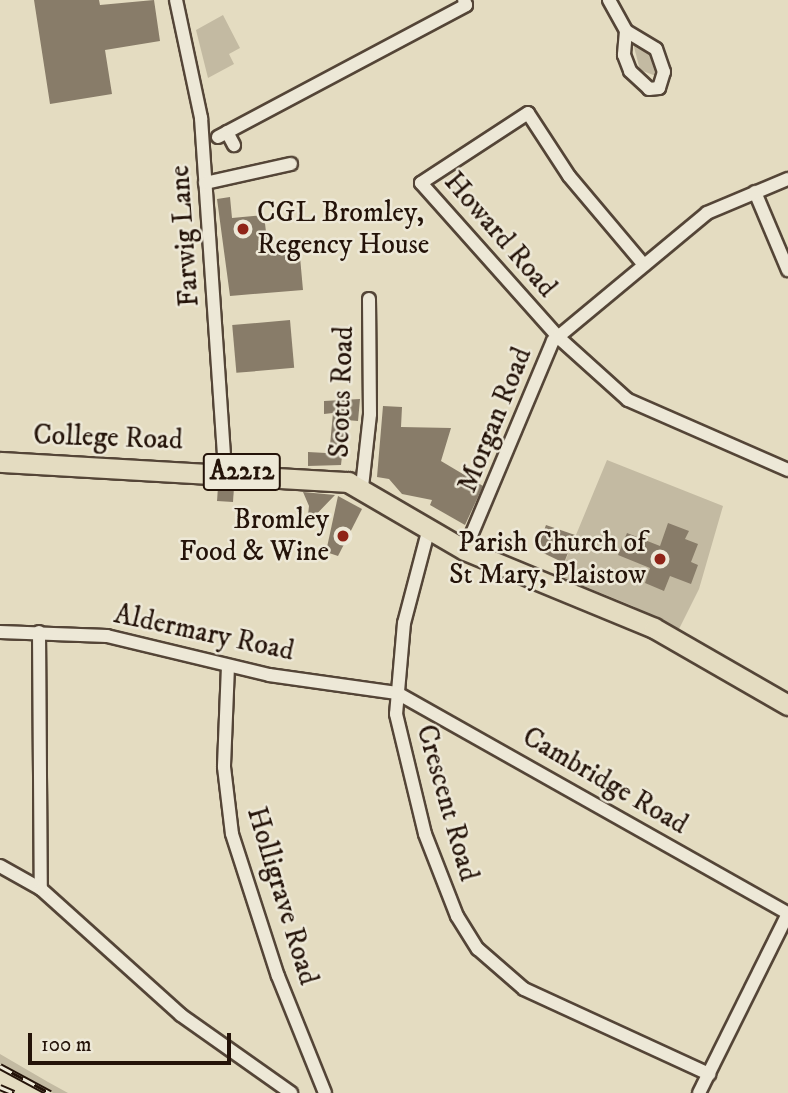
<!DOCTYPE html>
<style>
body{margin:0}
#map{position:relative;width:788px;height:1093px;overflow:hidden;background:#e4dcc1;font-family:"IM FELL DW Pica",serif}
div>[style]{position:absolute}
.green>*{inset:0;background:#c3baa2}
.building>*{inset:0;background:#887c69;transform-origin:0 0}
.roads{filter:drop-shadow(2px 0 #544537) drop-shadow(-2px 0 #544537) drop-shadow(0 2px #544537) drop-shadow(0 -2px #544537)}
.minor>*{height:12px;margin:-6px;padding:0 6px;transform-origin:6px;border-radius:6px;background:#ede8d7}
.primary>*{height:19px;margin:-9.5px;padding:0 9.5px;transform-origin:9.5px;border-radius:9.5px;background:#e4dcc1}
.rail>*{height:7px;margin-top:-3.5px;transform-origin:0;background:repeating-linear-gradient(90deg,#ede8d7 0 13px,#241309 0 26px);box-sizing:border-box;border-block:2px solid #241309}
.dots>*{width:19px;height:19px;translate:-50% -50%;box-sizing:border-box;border:4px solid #ede8d7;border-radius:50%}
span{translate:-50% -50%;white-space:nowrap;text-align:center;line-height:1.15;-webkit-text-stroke:5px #ede8d7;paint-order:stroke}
.shield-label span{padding:2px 5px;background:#ede8d7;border:2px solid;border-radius:5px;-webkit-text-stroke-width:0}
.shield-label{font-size:26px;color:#241309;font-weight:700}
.poi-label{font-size:28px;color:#241309}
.left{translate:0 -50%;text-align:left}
.right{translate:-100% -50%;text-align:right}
.street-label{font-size:28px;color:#241309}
.scale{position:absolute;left:28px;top:1033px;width:203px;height:32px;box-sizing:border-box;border:4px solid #241309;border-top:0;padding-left:9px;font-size:21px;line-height:24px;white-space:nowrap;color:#241309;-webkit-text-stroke:5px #ede8d7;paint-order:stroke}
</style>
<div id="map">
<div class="green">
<div style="clip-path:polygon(223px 15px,240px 48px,229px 54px,234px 64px,208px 78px,196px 30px)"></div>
<div style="clip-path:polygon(633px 43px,654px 58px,656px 76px,640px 70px)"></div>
<div style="clip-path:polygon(607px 460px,723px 506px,699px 589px,678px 631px,633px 606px,559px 576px)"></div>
<div style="clip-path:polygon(0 1054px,48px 1082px,68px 1093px,53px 1093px,29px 1081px,0 1064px)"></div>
</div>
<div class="building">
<div style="clip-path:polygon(34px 0,99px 0,100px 5px,154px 0,160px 41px,105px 50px,112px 94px,50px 104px)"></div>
<div style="clip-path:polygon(230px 197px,232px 218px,264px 215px,268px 249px,299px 246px,303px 290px,230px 296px,217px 199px)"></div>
<div style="left:290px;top:320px;width:48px;height:58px;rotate:85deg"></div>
<div style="clip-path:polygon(360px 399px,358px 421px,346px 420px,341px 465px,308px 466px,308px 452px,326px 453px,330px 445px,333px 413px,324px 414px,324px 401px)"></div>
<div style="clip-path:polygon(383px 406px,402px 407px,401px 427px,451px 428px,441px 461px,483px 486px,465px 525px,430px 505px,432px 500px,402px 494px,389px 479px,377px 477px)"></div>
<div style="left:218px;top:487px;width:16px;height:14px;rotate:4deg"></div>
<div style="clip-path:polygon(303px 492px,335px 495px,307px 524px,309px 506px)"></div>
<div style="clip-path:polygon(338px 496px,362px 509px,338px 556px,326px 552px)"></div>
<div style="clip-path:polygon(668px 523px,689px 531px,685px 539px,698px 544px,691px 562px,698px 565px,691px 584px,670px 576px,664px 591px,645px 583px,650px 568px,618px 555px,627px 533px,660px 546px)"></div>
<div style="clip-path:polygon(546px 525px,575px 535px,564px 563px,537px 550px)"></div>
</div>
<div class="roads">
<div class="minor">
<div style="left:176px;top:0;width:121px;rotate:78deg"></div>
<div style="left:201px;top:118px;width:354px;rotate:86.1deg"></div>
<div style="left:609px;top:0;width:35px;rotate:61deg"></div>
<div style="left:626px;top:31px;width:24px;rotate:95deg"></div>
<div style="left:624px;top:55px;width:17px;rotate:69deg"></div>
<div style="left:630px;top:71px;width:26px;rotate:43deg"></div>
<div style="left:649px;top:89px;width:10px;rotate:-6deg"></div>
<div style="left:659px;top:88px;width:17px;rotate:-73deg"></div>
<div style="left:664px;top:72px;width:24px;rotate:-109deg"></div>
<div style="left:656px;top:49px;width:35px;rotate:-149deg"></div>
<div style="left:227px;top:132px;width:15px;rotate:62deg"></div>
<div style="left:218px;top:137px;width:281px;rotate:-28deg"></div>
<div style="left:466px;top:5px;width:5px;rotate:-112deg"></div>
<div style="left:205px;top:183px;width:88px;rotate:-12.5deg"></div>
<div style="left:755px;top:192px;width:85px;rotate:67.1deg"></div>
<div style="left:644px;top:265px;width:116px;rotate:-130.1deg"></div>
<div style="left:569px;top:176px;width:75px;rotate:-123.1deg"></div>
<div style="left:528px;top:113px;width:128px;rotate:146.8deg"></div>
<div style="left:421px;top:183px;width:206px;rotate:48.3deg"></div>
<div style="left:558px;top:337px;width:94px;rotate:42deg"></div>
<div style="left:628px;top:400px;width:175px;rotate:23.6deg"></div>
<div style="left:362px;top:487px;width:73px;rotate:-83.7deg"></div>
<div style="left:370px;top:414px;width:115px;rotate:-90.5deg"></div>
<div style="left:429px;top:528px;width:98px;rotate:104.7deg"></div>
<div style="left:404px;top:623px;width:91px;rotate:95deg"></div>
<div style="left:396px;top:714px;width:123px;rotate:76.4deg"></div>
<div style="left:425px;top:834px;width:88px;rotate:68.7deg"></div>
<div style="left:457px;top:916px;width:39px;rotate:58deg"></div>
<div style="left:478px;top:949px;width:61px;rotate:41deg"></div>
<div style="left:524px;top:989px;width:204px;rotate:24.7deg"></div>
<div style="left:465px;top:550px;width:227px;rotate:-67.2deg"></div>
<div style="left:553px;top:341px;width:200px;rotate:-39.7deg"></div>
<div style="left:707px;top:213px;width:88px;rotate:-22.8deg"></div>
<div style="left:0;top:632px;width:107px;rotate:2.1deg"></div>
<div style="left:107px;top:636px;width:167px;rotate:13.5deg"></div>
<div style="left:269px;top:675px;width:129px;rotate:8deg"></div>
<div style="left:397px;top:693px;width:449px;rotate:29.4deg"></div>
<div style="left:39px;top:632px;width:257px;rotate:89.6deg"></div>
<div style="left:228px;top:666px;width:101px;rotate:92.3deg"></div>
<div style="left:224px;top:767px;width:67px;rotate:83.2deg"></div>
<div style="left:232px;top:834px;width:149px;rotate:72.1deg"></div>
<div style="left:278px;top:976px;width:126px;rotate:68.1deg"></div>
<div style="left:0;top:866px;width:47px;rotate:29.3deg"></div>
<div style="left:41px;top:889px;width:188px;rotate:42deg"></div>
<div style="left:181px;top:1015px;width:135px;rotate:35.3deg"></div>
<div style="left:699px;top:1093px;width:200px;rotate:-63.6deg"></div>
</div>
<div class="primary">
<div style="left:0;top:462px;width:349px;rotate:3.3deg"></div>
<div style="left:348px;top:482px;width:135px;rotate:30.2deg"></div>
<div style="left:465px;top:550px;width:204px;rotate:22.4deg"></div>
<div style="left:654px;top:628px;width:155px;rotate:29.9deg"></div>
</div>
</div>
<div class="rail">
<div style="left:0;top:1066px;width:57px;rotate:28.4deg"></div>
<div style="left:0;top:1087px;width:15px;rotate:23deg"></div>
</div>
<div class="dots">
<div style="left:243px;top:229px;background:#8f2418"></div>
<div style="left:343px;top:536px;background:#8f2418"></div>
<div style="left:660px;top:559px;background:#8f2418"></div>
</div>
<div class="shield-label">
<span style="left:242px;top:472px">A2212</span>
</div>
<div class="poi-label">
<span class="left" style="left:257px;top:229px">CGL Bromley,<br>Regency House</span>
<span class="right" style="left:329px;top:536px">Bromley<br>Food &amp; Wine</span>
<span class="right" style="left:646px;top:559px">Parish Church of<br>St Mary, Plaistow</span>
</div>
<div class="street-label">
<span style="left:500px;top:235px;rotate:49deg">Howard Road</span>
<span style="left:185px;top:236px;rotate:-94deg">Farwig Lane</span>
<span style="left:342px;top:392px;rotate:-88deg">Scotts Road</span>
<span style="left:495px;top:420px;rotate:-68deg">Morgan Road</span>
<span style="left:108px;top:438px;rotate:2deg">College Road</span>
<span style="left:204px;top:633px;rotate:12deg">Aldermary Road</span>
<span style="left:605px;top:781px;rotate:30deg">Cambridge Road</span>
<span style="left:447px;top:803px;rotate:74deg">Crescent Road</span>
<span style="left:282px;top:896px;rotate:73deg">Holligrave Road</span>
</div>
<div class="scale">100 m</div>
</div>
